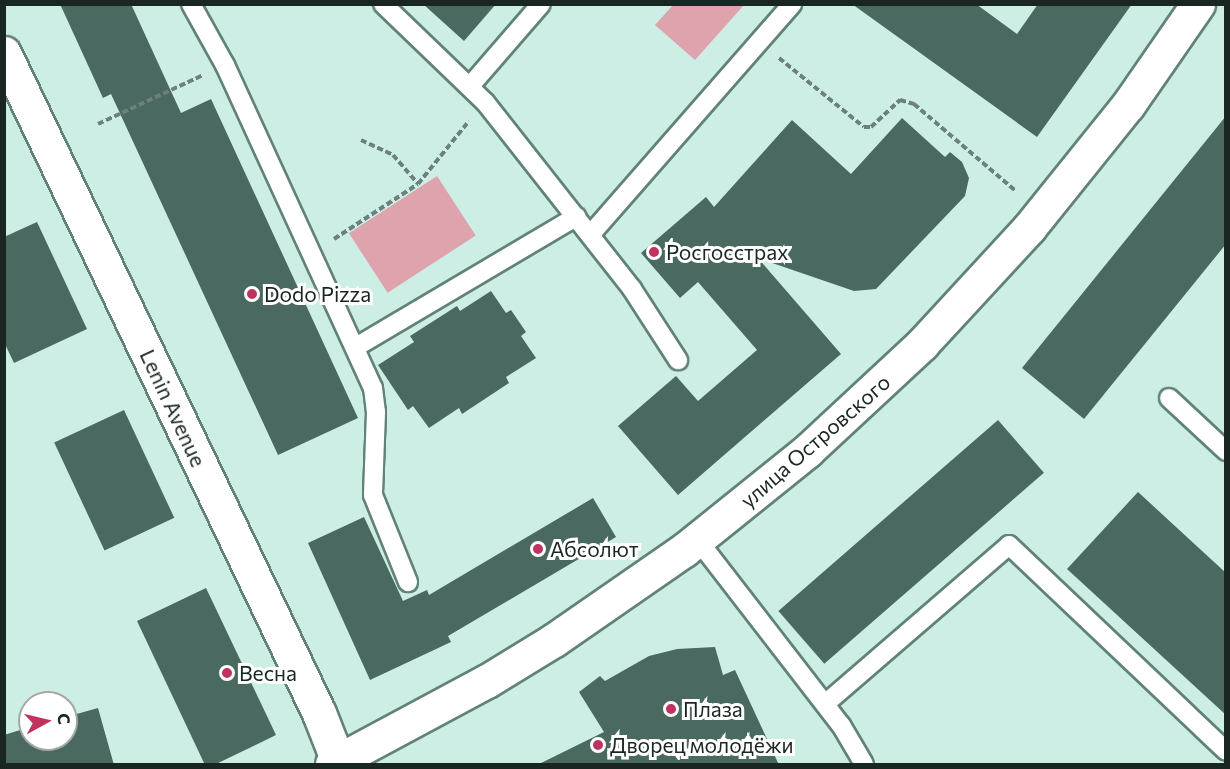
<!DOCTYPE html>
<meta charset="utf-8">
<style>
body{margin:0}
#map{position:relative;width:1230px;height:769px;overflow:hidden;background:#cceee4;font-family:Commissioner,sans-serif}
div>[style]{position:absolute}
.green>*{inset:0;background:#dea3ad;transform-origin:0 0}
.building>*{inset:0;background:#4a6960;transform-origin:0 0}
.path>*{height:4px;margin-top:-2px;transform-origin:0;background:repeating-linear-gradient(90deg,#6b817a 0 6px,transparent 0 9px)}
.roads{filter:drop-shadow(2px 0 #628278) drop-shadow(-2px 0 #628278) drop-shadow(0 2px #628278) drop-shadow(0 -2px #628278)}
.service>*{height:18px;margin:-9px;padding:0 9px;transform-origin:9px;border-radius:9px;background:#fff}
.tertiary>*{height:33px;margin:-16.5px;padding:0 16.5px;transform-origin:16.5px;border-radius:16.5px;background:#fff}
.primary>*{height:33px;margin:-16.5px;padding:0 16.5px;transform-origin:16.5px;border-radius:16.5px;background:#fff}
.dots>*{width:16px;height:16px;translate:-50% -50%;box-sizing:border-box;border:3px solid #fff;border-radius:50%}
span{translate:-50% -50%;white-space:nowrap;text-align:center;line-height:1.15;-webkit-text-stroke:6px #fff;paint-order:stroke}
.poi-label{font-size:21px;color:#192622}
.left{translate:0 -50%;text-align:left}
.street-label{font-size:21px;color:#192622}
.frame{position:absolute;inset:0;border:6px solid #192622;pointer-events:none}
.north{position:absolute;left:18px;top:691px;width:60px;height:60px;box-sizing:border-box;background:#fff;border:2px solid #a3a8a7;border-radius:50%;rotate:82deg;font-size:16px;font-weight:700;line-height:24px;text-align:center;color:#192622}
.north::after{content:'';display:block;margin:auto;width:21px;height:27px;background:#c1335f;clip-path:polygon(50% 0,100% 100%,50% 72%,0 100%)}
</style>
<div id="map">
<div class="green">
<div style="clip-path:polygon(673px 5px,673px 4px,744px 5px,695px 60px,655px 25px)"></div>
<div style="left:437px;top:176px;width:71px;height:105px;rotate:57deg"></div>
</div>
<div class="building">
<div style="clip-path:polygon(60px 4px,131px 4px,181px 113px,211px 99px,358px 418px,278px 455px,111px 94px,103px 98px)"></div>
<div style="clip-path:polygon(423px 4px,496px 4px,464px 41px)"></div>
<div style="clip-path:polygon(852px 4px,976px 4px,1017px 34px,1038px 4px,1132px 4px,1037px 137px)"></div>
<div style="clip-path:polygon(1226px 116px,1226px 244px,1084px 419px,1022px 368px)"></div>
<div style="clip-path:polygon(902px 118px,945px 157px,950px 152px,962px 162px,969px 178px,965px 196px,876px 289px,854px 291px,758px 258px,841px 354px,678px 495px,618px 426px,676px 376px,698px 401px,757px 350px,698px 282px,680px 298px,641px 253px,706px 197px,714px 207px,792px 120px,851px 174px)"></div>
<div style="clip-path:polygon(37px 222px,87px 329px,14px 363px,4px 342px,4px 237px)"></div>
<div style="clip-path:polygon(491px 291px,506px 313px,511px 310px,526px 332px,521px 336px,536px 358px,506px 377px,509px 383px,462px 414px,459px 408px,429px 428px,413px 406px,408px 410px,378px 365px,414px 342px,410px 336px,457px 306px,460px 311px)"></div>
<div style="left:124px;top:410px;width:119px;height:77px;rotate:65deg"></div>
<div style="left:998px;top:420px;width:70px;height:291px;rotate:49deg"></div>
<div style="clip-path:polygon(1138px 492px,1226px 573px,1226px 715px,1067px 569px)"></div>
<div style="clip-path:polygon(593px 498px,616px 537px,448px 636px,451px 642px,370px 680px,308px 543px,364px 517px,403px 601px,427px 590px,429px 595px)"></div>
<div style="clip-path:polygon(206px 588px,276px 735px,214px 765px,205px 765px,137px 621px)"></div>
<div style="clip-path:polygon(715px 647px,723px 675px,735px 670px,779px 765px,537px 765px,604px 732px,579px 692px,600px 676px,605px 681px,649px 656px,677px 649px)"></div>
<div style="clip-path:polygon(98px 708px,114px 765px,4px 765px,4px 735px,30px 727px,30px 739px,66px 739px,66px 717px)"></div>
</div>
<div class="path">
<div style="left:779px;top:58px;width:109px;rotate:39.1deg"></div>
<div style="left:864px;top:127px;width:7px"></div>
<div style="left:871px;top:127px;width:40px;rotate:-43deg"></div>
<div style="left:900px;top:100px;width:15px;rotate:16deg"></div>
<div style="left:914px;top:104px;width:135px;rotate:40.5deg"></div>
<div style="left:98px;top:124px;width:116px;rotate:-25deg"></div>
<div style="left:361px;top:140px;width:35px;rotate:25deg"></div>
<div style="left:393px;top:155px;width:38px;rotate:49deg"></div>
<div style="left:334px;top:239px;width:100px;rotate:-33.2deg"></div>
<div style="left:418px;top:184px;width:81px;rotate:-51deg"></div>
</div>
<div class="roads">
<div class="service">
<div style="left:191px;top:4px;width:70px;rotate:60.9deg"></div>
<div style="left:225px;top:65px;width:355px;rotate:65.4deg"></div>
<div style="left:373px;top:388px;width:24px;rotate:83deg"></div>
<div style="left:376px;top:412px;width:83px;rotate:92.1deg"></div>
<div style="left:373px;top:495px;width:94px;rotate:68.1deg"></div>
<div style="left:383px;top:4px;width:141px;rotate:43.9deg"></div>
<div style="left:485px;top:102px;width:238px;rotate:51.8deg"></div>
<div style="left:632px;top:289px;width:85px;rotate:57.1deg"></div>
<div style="left:470px;top:86px;width:108px;rotate:-49.1deg"></div>
<div style="left:590px;top:235px;width:307px;rotate:-48.8deg"></div>
<div style="left:356px;top:347px;width:256px;rotate:-30.6deg"></div>
<div style="left:1169px;top:398px;width:78px;rotate:42.9deg"></div>
<div style="left:697px;top:539px;width:235px;rotate:52.3deg"></div>
<div style="left:841px;top:725px;width:45px;rotate:59.5deg"></div>
<div style="left:825px;top:704px;width:243px;rotate:-40.8deg"></div>
<div style="left:1009px;top:545px;width:299px;rotate:43.5deg"></div>
</div>
<div class="tertiary">
<div style="left:332px;top:764px;width:176px;rotate:-28.2deg"></div>
<div style="left:487px;top:681px;width:79px;rotate:-31.5deg"></div>
<div style="left:554px;top:640px;width:158px;rotate:-34.7deg"></div>
<div style="left:684px;top:550px;width:158px;rotate:-38.8deg"></div>
<div style="left:807px;top:451px;width:157px;rotate:-42.9deg"></div>
<div style="left:922px;top:344px;width:158px;rotate:-47.3deg"></div>
<div style="left:1029px;top:228px;width:158px;rotate:-51.2deg"></div>
<div style="left:1128px;top:105px;width:123px;rotate:-55.3deg"></div>
</div>
<div class="primary">
<div style="left:4px;top:53px;width:731px;rotate:64.49deg"></div>
<div style="left:319px;top:713px;width:55px;rotate:68.6deg"></div>
</div>
</div>
<div class="dots">
<div style="left:654px;top:252px;background:#c1335f"></div>
<div style="left:252px;top:294px;background:#c1335f"></div>
<div style="left:538px;top:549px;background:#c1335f"></div>
<div style="left:227px;top:673px;background:#c1335f"></div>
<div style="left:671px;top:709px;background:#c1335f"></div>
<div style="left:598px;top:745px;background:#c1335f"></div>
</div>
<div class="poi-label">
<span class="left" style="left:666px;top:252px">Росгосстрах</span>
<span class="left" style="left:264px;top:294px">Dodo Pizza</span>
<span class="left" style="left:550px;top:549px">Абсолют</span>
<span class="left" style="left:239px;top:673px">Весна</span>
<span class="left" style="left:683px;top:709px">Плаза</span>
<span class="left" style="left:610px;top:745px">Дворец молодёжи</span>
</div>
<div class="street-label">
<span style="left:173px;top:408px;rotate:65deg">Lenin Avenue</span>
<span style="left:815px;top:441px;rotate:-41deg">улица Островского</span>
</div>
<div class="frame"></div>
<div class="north">С</div>
</div>
